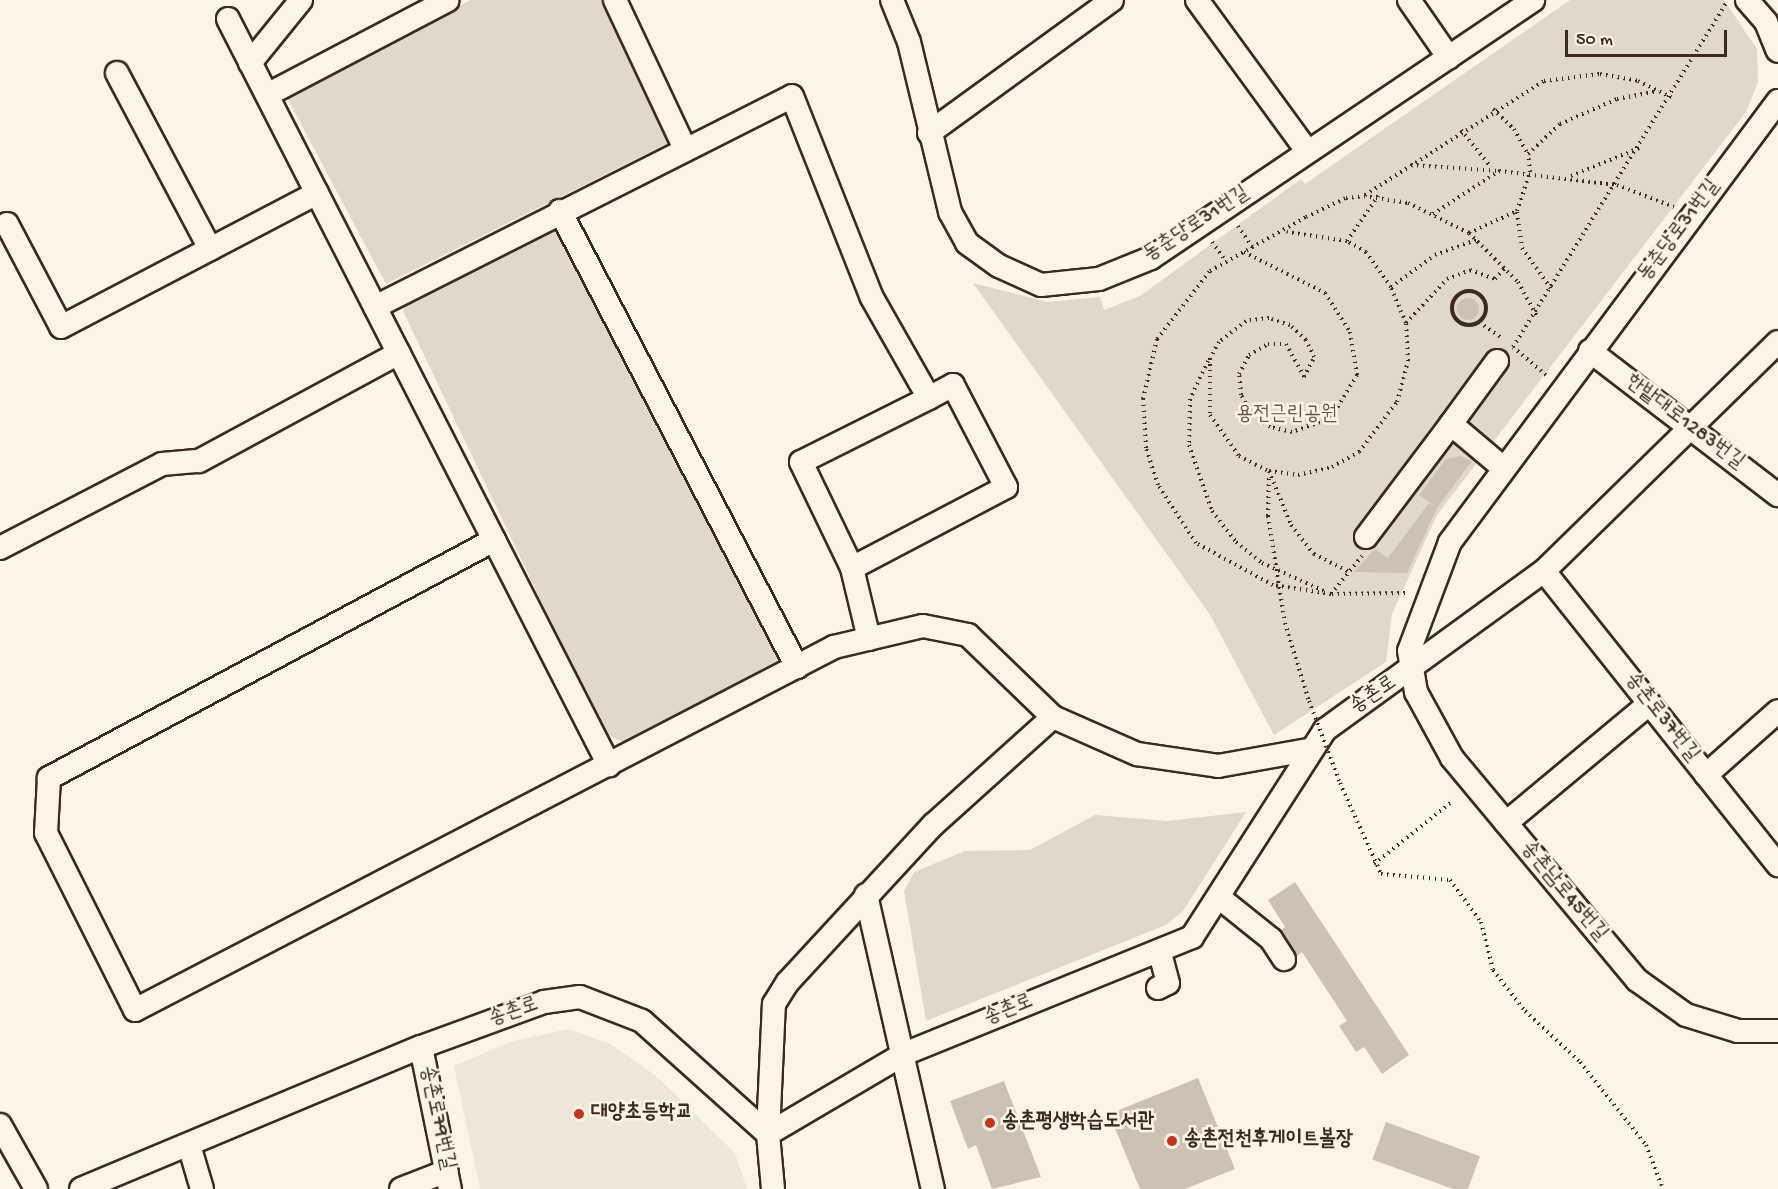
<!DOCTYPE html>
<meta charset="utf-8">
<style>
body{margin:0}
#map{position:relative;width:1778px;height:1189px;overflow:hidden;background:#fcf5e5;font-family:"Gochi Hand","Poor Story",sans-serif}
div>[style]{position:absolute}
.built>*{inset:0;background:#eee6d6}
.green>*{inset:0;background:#e0d8c8}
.building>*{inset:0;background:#ccc2b3;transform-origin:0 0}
.round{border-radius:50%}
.path>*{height:4px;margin-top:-2px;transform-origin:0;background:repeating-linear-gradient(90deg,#3b2a1e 0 1.5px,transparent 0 6px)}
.path>.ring{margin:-2px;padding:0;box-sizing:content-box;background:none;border:4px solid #3b2a1e;border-radius:50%}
.roads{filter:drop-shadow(2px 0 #3b2a1e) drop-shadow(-2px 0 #3b2a1e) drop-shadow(0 2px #3b2a1e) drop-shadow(0 -2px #3b2a1e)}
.minor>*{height:22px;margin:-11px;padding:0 11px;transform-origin:11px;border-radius:11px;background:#fcf5e5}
.path-bridge>*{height:4px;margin-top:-2px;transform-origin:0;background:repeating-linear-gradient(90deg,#3b2a1e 0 1.5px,transparent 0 6px)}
.dots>*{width:16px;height:16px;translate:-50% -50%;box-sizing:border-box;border:3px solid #fcf5e5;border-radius:50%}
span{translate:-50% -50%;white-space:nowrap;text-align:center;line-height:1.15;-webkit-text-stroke:5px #fcf5e5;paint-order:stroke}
.street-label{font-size:21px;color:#3b2a1e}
.park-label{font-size:21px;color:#645648}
.poi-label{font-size:21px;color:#3b2a1e;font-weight:700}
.left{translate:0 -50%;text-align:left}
.scale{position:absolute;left:1565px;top:30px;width:162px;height:27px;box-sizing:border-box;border:3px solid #3b2a1e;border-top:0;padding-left:8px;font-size:18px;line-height:21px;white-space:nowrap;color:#3b2a1e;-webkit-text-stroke:4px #fcf5e5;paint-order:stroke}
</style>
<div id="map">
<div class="built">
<div style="clip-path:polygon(568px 1029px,610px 1044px,655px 1075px,735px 1153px,747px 1189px,480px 1189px,454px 1066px,510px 1042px)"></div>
</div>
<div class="green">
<div style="clip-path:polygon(471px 0,603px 0,670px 142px,386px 284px,285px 94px)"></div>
<div style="clip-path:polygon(1570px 0,1724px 0,1757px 49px,1758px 82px,1746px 112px,1437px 515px,1392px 614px,1386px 662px,1274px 735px,1209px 613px,973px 283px,1047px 302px,1100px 297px,1104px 310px,1140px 296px,1301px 179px,1305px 184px)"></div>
<div style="clip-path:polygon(549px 229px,565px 232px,780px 659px,624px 743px,604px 733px,403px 311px,407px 301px)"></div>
<div style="clip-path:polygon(1246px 812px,1183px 911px,1166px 925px,926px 1021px,904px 891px,914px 872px,965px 851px,1030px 850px,1095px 815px,1167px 821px)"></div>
</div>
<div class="building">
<div class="round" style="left:1457px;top:298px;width:22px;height:22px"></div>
<div style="clip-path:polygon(1460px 456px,1472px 461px,1437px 508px,1407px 573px,1354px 572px,1375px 549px,1388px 558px,1429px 503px,1436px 507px,1419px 495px,1446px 459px)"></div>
<div style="clip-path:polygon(1295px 882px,1409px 1055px,1382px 1074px,1364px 1047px,1356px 1052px,1339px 1026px,1347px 1021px,1302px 952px,1297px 956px,1281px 930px,1285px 927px,1268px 900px)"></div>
<div style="clip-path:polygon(1198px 1078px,1235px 1169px,1185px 1189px,1140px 1189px,1109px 1114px)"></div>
<div style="clip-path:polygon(1004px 1081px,1041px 1177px,992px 1189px,976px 1145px,968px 1149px,950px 1101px)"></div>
<div style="left:1386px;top:1122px;width:100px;height:40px;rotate:20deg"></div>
</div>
<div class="path">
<div style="left:1493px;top:109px;width:29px;rotate:44deg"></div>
<div style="left:1514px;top:129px;width:29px;rotate:61deg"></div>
<div style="left:1461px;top:130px;width:48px;rotate:51deg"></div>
<div style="left:1411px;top:165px;width:88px;rotate:3.9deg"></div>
<div style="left:1571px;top:176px;width:74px;rotate:-22.4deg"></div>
<div style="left:1365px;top:195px;width:212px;rotate:-32.5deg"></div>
<div style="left:1544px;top:81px;width:56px;rotate:-7.1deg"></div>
<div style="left:1600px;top:74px;width:39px;rotate:10deg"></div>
<div style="left:1638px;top:81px;width:37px;rotate:26deg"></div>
<div style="left:1517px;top:212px;width:36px;rotate:82deg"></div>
<div style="left:1522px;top:248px;width:52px;rotate:54.5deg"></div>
<div style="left:1433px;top:214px;width:79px;rotate:-33.1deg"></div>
<div style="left:1499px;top:171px;width:119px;rotate:6.8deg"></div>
<div style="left:1617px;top:185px;width:61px;rotate:21.1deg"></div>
<div style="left:1238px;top:226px;width:27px;rotate:56deg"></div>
<div style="left:1469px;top:233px;width:53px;rotate:-24.6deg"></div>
<div style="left:1517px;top:211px;width:41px;rotate:-71.6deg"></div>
<div style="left:1530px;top:172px;width:18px;rotate:-96deg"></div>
<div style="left:1528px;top:154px;width:44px;rotate:-43.2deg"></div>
<div style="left:1560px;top:124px;width:62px;rotate:-23.7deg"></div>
<div style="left:1617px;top:99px;width:42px;rotate:-11deg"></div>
<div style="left:1347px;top:241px;width:55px;rotate:-55.4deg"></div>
<div style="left:1212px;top:242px;width:24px;rotate:54deg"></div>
<div style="left:1244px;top:252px;width:91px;rotate:26.8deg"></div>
<div style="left:1325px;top:293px;width:46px;rotate:57.3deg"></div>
<div style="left:1350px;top:332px;width:44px;rotate:80.8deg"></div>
<div style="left:1357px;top:375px;width:50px;rotate:121.2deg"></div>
<div style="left:1331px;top:418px;width:41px;rotate:160.3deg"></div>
<div style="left:1292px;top:432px;width:23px;rotate:-167deg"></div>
<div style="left:1270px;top:427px;width:24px;rotate:-144deg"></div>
<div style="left:1251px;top:413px;width:21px;rotate:-119deg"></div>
<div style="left:1241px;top:395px;width:21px;rotate:-95deg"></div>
<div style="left:1239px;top:374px;width:21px;rotate:-62deg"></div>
<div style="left:1249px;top:355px;width:22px;rotate:-30deg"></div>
<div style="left:1268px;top:344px;width:18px"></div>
<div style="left:1286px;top:344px;width:38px;rotate:61deg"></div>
<div style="left:1304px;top:377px;width:22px;rotate:-63deg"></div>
<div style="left:1314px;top:357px;width:19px;rotate:-115deg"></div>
<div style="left:1306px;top:340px;width:22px;rotate:-137deg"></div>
<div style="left:1290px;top:325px;width:22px;rotate:-162deg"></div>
<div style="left:1269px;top:318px;width:23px;rotate:173deg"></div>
<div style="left:1246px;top:321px;width:34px;rotate:142deg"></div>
<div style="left:1219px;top:342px;width:18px;rotate:119deg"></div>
<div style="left:1210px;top:358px;width:57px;rotate:90deg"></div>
<div style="left:1210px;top:415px;width:50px;rotate:54.7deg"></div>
<div style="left:1239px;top:456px;width:34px;rotate:27deg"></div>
<div style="left:1269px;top:471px;width:29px;rotate:8deg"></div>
<div style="left:1298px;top:475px;width:35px;rotate:-13deg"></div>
<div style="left:1332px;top:467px;width:31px;rotate:-29deg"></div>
<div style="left:1359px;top:452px;width:63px;rotate:-52.8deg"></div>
<div style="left:1397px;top:402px;width:42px;rotate:-75deg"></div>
<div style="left:1408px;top:361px;width:38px;rotate:-93deg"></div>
<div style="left:1406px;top:323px;width:39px;rotate:-113deg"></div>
<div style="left:1391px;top:287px;width:43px;rotate:-125.5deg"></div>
<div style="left:1366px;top:252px;width:22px;rotate:-150deg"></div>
<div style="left:1347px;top:241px;width:61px;rotate:-171.5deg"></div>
<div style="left:1391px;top:287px;width:54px;rotate:-36deg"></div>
<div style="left:1435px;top:255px;width:44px;rotate:-20.1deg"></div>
<div class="ring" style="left:1452px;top:291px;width:30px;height:30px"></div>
<div style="left:1479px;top:322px;width:29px;rotate:35deg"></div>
<div style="left:1406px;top:323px;width:60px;rotate:-47deg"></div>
<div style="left:1447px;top:279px;width:25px;rotate:-21deg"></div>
<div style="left:1470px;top:270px;width:27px;rotate:20deg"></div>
<div style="left:1495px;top:279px;width:15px;rotate:-48deg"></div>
<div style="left:1208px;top:361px;width:42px;rotate:115.3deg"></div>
<div style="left:1190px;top:399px;width:46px;rotate:91.2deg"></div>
<div style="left:1189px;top:445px;width:70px;rotate:70.8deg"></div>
<div style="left:1212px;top:511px;width:39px;rotate:52deg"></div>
<div style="left:1236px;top:542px;width:33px;rotate:39deg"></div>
<div style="left:1262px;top:563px;width:68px;rotate:24.3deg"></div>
<div style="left:1546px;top:375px;width:43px;rotate:-139.7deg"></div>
<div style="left:1513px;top:347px;width:405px;rotate:-58.2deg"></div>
<div style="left:1269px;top:471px;width:58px;rotate:67.8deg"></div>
<div style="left:1291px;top:525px;width:37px;rotate:52deg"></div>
<div style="left:1314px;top:554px;width:39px;rotate:27deg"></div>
<div style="left:1268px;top:516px;width:42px;rotate:-88.6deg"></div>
<div style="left:1405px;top:593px;width:74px;rotate:179.2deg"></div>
<div style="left:1331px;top:594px;width:59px;rotate:-171.2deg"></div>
<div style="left:1273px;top:585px;width:88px;rotate:-151.4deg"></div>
<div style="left:1196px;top:543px;width:69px;rotate:-123.2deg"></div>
<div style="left:1158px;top:485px;width:39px;rotate:-108deg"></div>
<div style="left:1146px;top:448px;width:49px;rotate:-93.5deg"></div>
<div style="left:1143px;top:399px;width:62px;rotate:-76.9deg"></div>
<div style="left:1157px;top:339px;width:86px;rotate:-52.1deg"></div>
<div style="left:1210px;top:271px;width:110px;rotate:-29.4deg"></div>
<div style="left:1306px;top:217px;width:44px;rotate:-25.4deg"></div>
<div style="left:1346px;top:198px;width:18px;rotate:-6deg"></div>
<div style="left:1364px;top:196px;width:45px;rotate:9deg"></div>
<div style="left:1408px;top:203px;width:68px;rotate:26.2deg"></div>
<div style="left:1469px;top:233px;width:69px;rotate:45deg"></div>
<div style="left:1518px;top:282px;width:38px;rotate:61deg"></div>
<div style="left:1331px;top:594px;width:49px;rotate:-50.8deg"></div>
<div style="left:1285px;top:623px;width:82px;rotate:72.9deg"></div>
<div style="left:1340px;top:783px;width:100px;rotate:65.7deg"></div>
<div style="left:1381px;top:874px;width:69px;rotate:5deg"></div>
<div style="left:1450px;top:880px;width:52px;rotate:53.6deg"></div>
<div style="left:1481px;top:922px;width:49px;rotate:76deg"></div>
<div style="left:1493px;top:970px;width:52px;rotate:52deg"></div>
<div style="left:1525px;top:1011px;width:75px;rotate:42.8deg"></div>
<div style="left:1580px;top:1062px;width:106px;rotate:51.5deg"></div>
<div style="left:1646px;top:1145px;width:47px;rotate:68.9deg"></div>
<div style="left:1374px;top:864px;width:102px;rotate:-38.7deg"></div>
</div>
<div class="roads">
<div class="minor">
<div style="left:615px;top:0;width:165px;rotate:64.8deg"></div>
<div style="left:892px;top:0;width:45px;rotate:68deg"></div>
<div style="left:909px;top:42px;width:175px;rotate:76.4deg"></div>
<div style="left:950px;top:212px;width:35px;rotate:61deg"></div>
<div style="left:967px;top:243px;width:39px;rotate:36deg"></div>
<div style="left:999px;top:266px;width:46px;rotate:24.3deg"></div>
<div style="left:1041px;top:285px;width:58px;rotate:-5.9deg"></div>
<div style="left:1099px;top:279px;width:56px;rotate:-22deg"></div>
<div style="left:1151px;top:258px;width:461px;rotate:-34deg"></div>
<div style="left:1197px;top:0;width:187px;rotate:53.9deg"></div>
<div style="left:1409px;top:0;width:70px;rotate:55.4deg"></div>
<div style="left:1747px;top:0;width:29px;rotate:49deg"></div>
<div style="left:1766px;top:22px;width:31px;rotate:68deg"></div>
<div style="left:228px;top:19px;width:838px;rotate:62.95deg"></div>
<div style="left:250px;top:63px;width:81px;rotate:-51deg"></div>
<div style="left:117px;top:73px;width:199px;rotate:62.1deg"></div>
<div style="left:267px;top:95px;width:204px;rotate:-27.7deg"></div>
<div style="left:1778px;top:101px;width:550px;rotate:126.64deg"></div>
<div style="left:1450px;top:542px;width:116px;rotate:110.6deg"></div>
<div style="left:1409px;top:651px;width:42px;rotate:80.3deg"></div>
<div style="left:1416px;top:692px;width:75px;rotate:61.4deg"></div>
<div style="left:1452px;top:758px;width:289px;rotate:50.2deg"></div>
<div style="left:1637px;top:980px;width:60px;rotate:35.5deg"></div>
<div style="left:1686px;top:1015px;width:54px;rotate:17.1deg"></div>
<div style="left:1738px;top:1031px;width:40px"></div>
<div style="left:929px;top:133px;width:226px;rotate:-36deg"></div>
<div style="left:560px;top:211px;width:514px;rotate:62.54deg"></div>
<div style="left:7px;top:224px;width:116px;rotate:62.3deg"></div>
<div style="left:61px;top:327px;width:289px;rotate:-27.6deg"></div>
<div style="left:375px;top:307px;width:467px;rotate:-26.8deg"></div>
<div style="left:792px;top:96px;width:215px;rotate:68.4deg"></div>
<div style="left:871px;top:296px;width:117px;rotate:60.4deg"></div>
<div style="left:929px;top:398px;width:143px;rotate:153.4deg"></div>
<div style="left:801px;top:462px;width:118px;rotate:64.3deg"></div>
<div style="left:852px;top:568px;width:73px;rotate:76.5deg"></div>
<div style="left:1590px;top:351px;width:237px;rotate:37.5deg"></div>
<div style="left:1497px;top:361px;width:78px;rotate:126.1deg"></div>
<div style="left:1451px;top:424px;width:67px;rotate:40.1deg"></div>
<div style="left:1366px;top:537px;width:141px;rotate:-53deg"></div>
<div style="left:494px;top:540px;width:505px;rotate:151.86deg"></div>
<div style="left:49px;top:778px;width:55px;rotate:93.1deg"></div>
<div style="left:46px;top:833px;width:198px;rotate:63.3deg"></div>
<div style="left:135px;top:1010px;width:788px;rotate:-27.44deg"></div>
<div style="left:834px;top:647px;width:91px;rotate:-13.3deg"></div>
<div style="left:923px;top:626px;width:46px;rotate:11.3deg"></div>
<div style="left:968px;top:635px;width:118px;rotate:44deg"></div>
<div style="left:1053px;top:717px;width:92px;rotate:23.8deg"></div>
<div style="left:1137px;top:754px;width:82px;rotate:8.4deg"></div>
<div style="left:1218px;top:766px;width:91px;rotate:-10.1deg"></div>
<div style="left:0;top:548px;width:182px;rotate:-27.4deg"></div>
<div style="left:162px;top:464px;width:37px;rotate:-5deg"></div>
<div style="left:199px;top:461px;width:227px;rotate:-28.4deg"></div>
<div style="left:852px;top:568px;width:174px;rotate:-27.7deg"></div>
<div style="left:1006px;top:487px;width:115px;rotate:-117.5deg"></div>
<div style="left:953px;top:385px;width:27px;rotate:152deg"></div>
<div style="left:1544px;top:571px;width:376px;rotate:51.5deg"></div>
<div style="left:1706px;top:775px;width:96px;rotate:-41.6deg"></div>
<div style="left:1506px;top:823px;width:186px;rotate:-39.8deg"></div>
<div style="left:866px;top:895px;width:302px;rotate:77.2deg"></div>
<div style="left:1221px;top:899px;width:64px;rotate:38.7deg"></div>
<div style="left:1271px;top:939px;width:24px;rotate:57deg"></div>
<div style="left:1158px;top:988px;width:11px;rotate:-27deg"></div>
<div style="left:1168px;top:983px;width:31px;rotate:-105deg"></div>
<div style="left:421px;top:1047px;width:145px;rotate:78.5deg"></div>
<div style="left:0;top:1125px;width:73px;rotate:60.6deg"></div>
<div style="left:768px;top:1134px;width:158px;rotate:-30.5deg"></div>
<div style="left:904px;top:1054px;width:311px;rotate:-22.1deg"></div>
<div style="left:1192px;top:937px;width:246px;rotate:-57.3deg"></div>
<div style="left:1325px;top:730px;width:271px;rotate:-36deg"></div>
<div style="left:1544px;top:571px;width:327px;rotate:-44.4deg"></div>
<div style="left:189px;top:1145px;width:46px;rotate:73.5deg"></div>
<div style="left:81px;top:1189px;width:368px;rotate:-22.7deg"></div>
<div style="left:421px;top:1047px;width:131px;rotate:-20.1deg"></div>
<div style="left:544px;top:1002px;width:36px;rotate:-8deg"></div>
<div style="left:580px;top:997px;width:66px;rotate:21.2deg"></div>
<div style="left:642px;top:1021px;width:169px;rotate:41.9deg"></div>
<div style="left:401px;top:1189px;width:49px;rotate:-21.4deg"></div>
<div style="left:773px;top:1189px;width:55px;rotate:-95.2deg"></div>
<div style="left:768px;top:1134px;width:130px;rotate:-87.4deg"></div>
<div style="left:774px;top:1004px;width:26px;rotate:-58deg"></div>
<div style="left:788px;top:982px;width:214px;rotate:-47.3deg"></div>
<div style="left:933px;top:825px;width:161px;rotate:-42deg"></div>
</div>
</div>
<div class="path-bridge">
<div style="left:1268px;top:516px;width:108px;rotate:81deg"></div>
<div style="left:1309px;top:701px;width:88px;rotate:69.3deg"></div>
</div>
<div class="dots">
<div style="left:579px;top:1114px;background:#c8321e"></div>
<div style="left:990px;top:1123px;background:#c8321e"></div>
<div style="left:1172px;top:1141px;background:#c8321e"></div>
</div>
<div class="street-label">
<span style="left:1197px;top:225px;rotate:-33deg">동춘당로31번길</span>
<span style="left:1680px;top:231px;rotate:-53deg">동춘당로31번길</span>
<span style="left:1684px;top:423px;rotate:37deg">한밭대로1283번길</span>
<span style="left:1374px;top:696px;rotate:-34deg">송촌로</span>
<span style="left:1661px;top:718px;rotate:52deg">송촌로37번길</span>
<span style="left:1563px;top:892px;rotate:50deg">송촌남로45번길</span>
<span style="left:1009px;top:1011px;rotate:-22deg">송촌로</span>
<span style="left:514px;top:1013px;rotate:-19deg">송촌로</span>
<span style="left:436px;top:1118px;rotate:78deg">송촌로79번길</span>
</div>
<div class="park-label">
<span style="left:1287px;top:416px">용전근린공원</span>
</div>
<div class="poi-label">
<span class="left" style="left:591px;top:1114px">대양초등학교</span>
<span class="left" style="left:1002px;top:1123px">송촌평생학습도서관</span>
<span class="left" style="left:1184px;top:1141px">송촌전천후게이트볼장</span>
</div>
<div class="scale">50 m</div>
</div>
